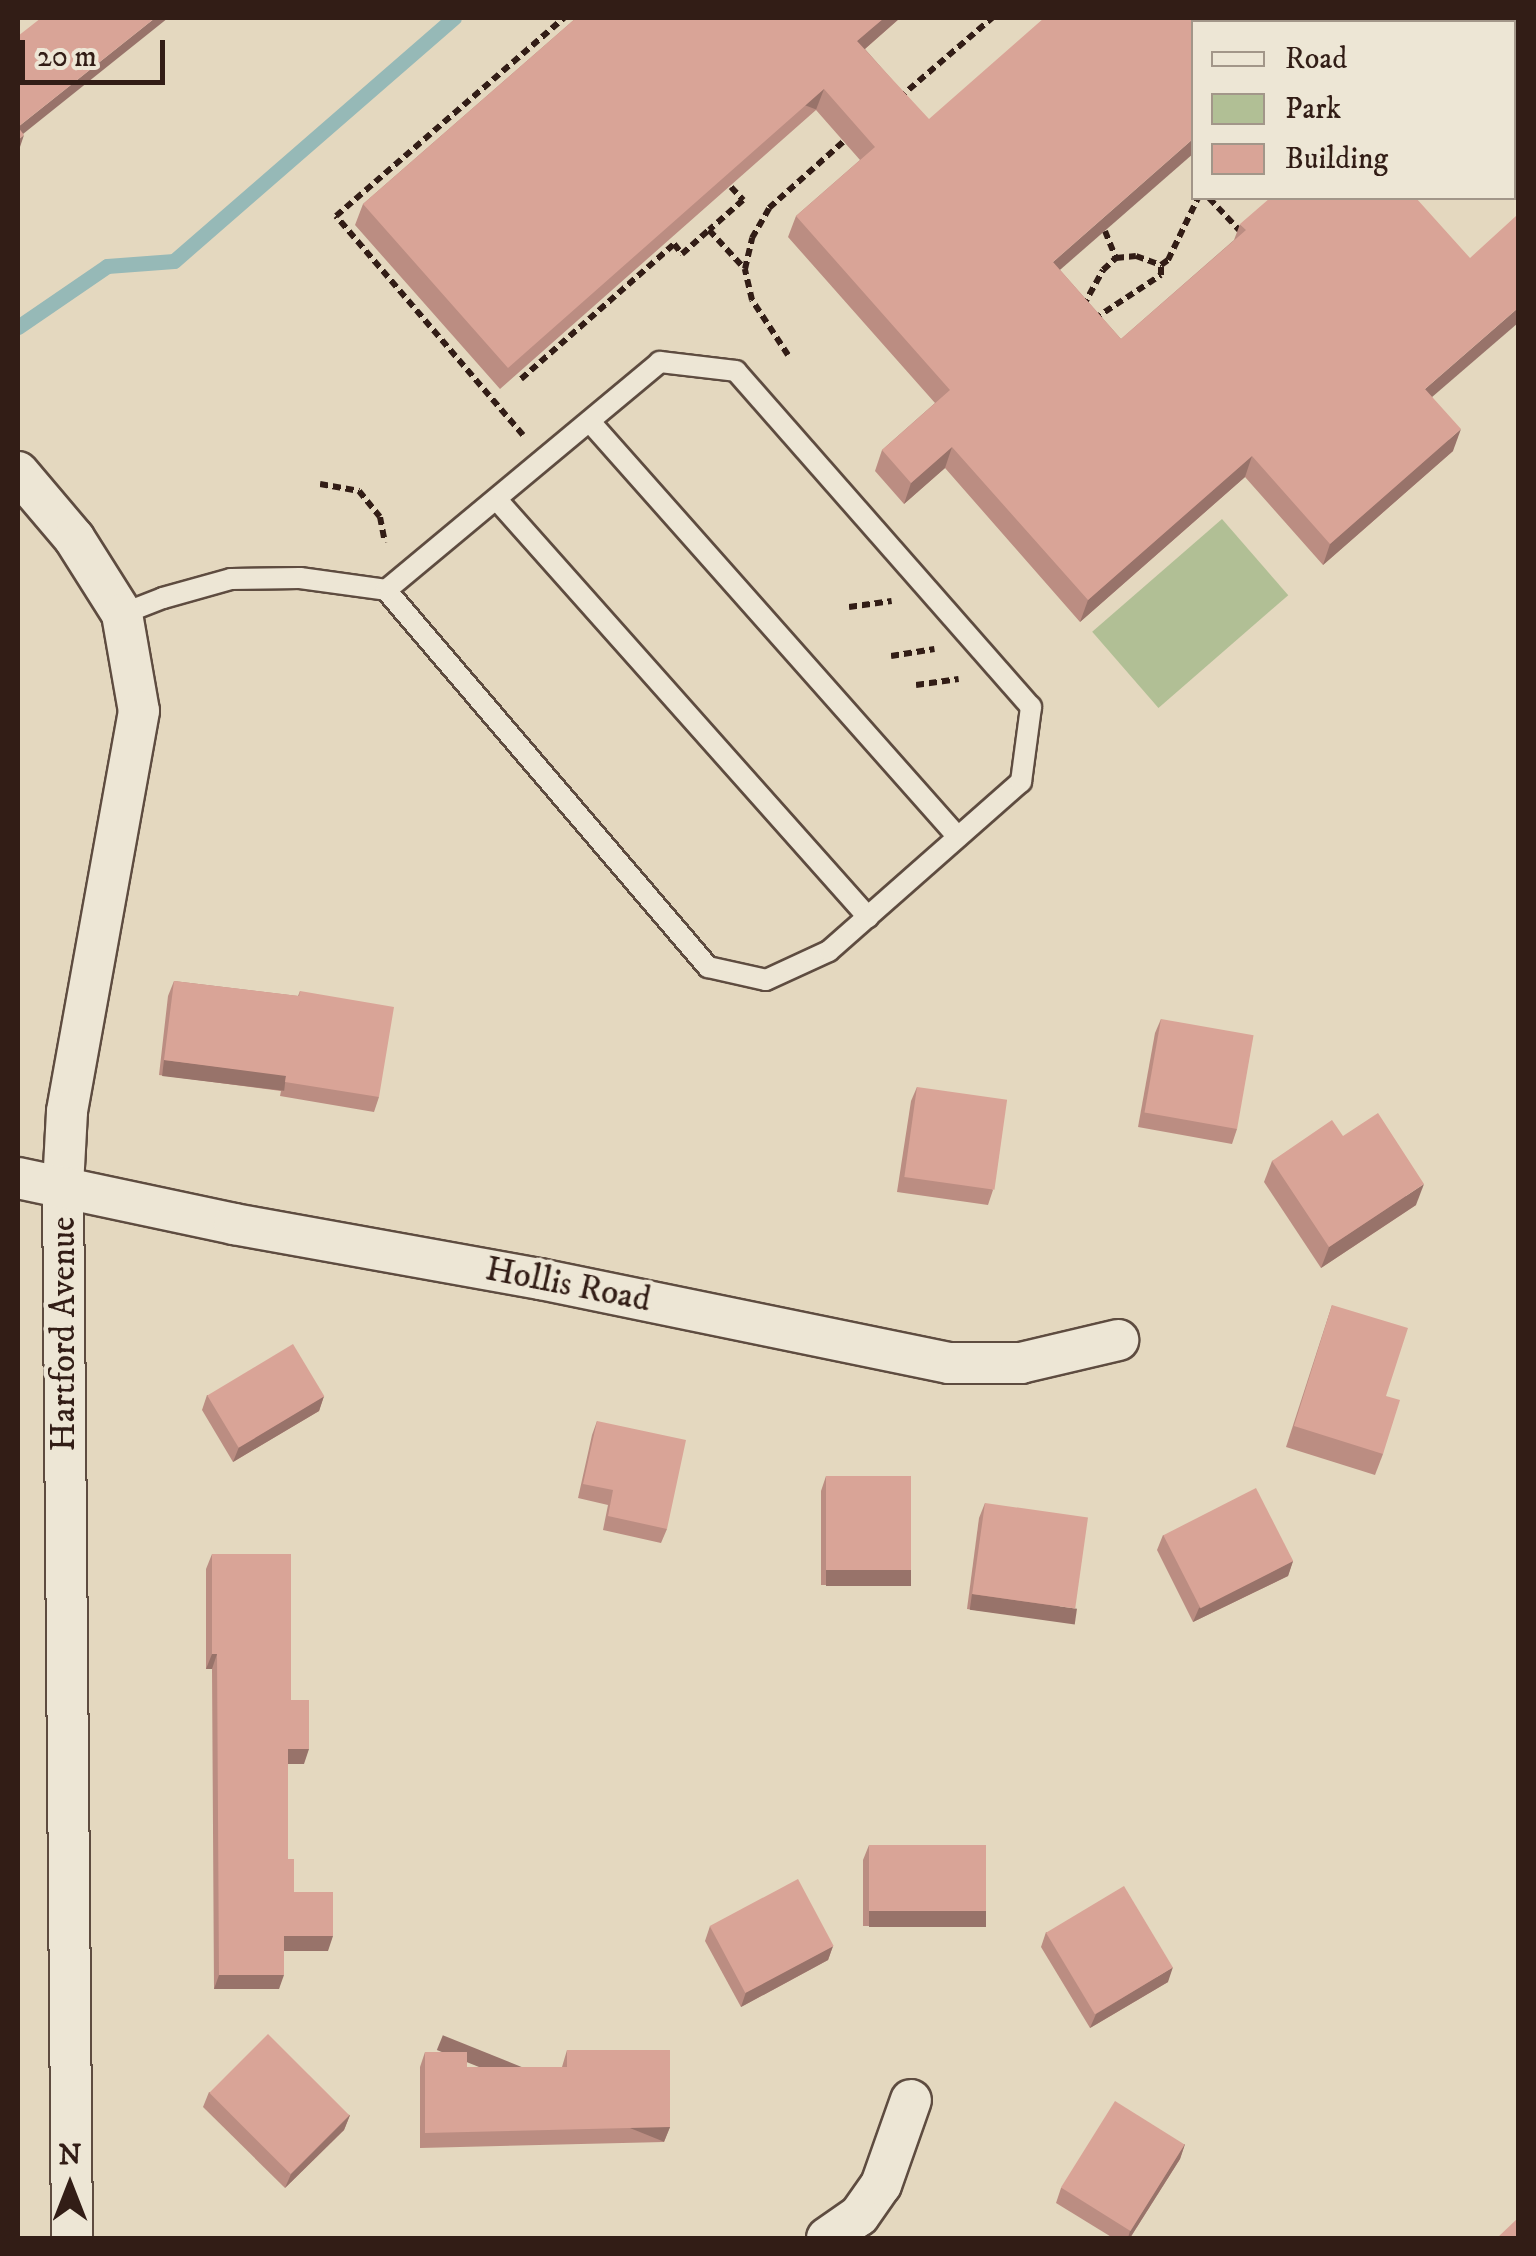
<!DOCTYPE html>
<style>
body{margin:0}
#map{position:relative;width:1536px;height:2256px;overflow:hidden;background:#e4d8bf;font-family:"IM FELL DW Pica",serif}
div>[style]{position:absolute}
.green>*{inset:0;background:#b1bf95;transform-origin:0 0}
.stream>*{height:15px;margin:-7.5px;padding:0 7.5px;transform-origin:7.5px;border-radius:7.5px;background:#96b9b7}
.path>*{height:6px;margin-top:-3px;transform-origin:0;background:repeating-linear-gradient(90deg,#321d16 0 8px,transparent 0 13px)}
.roads{filter:drop-shadow(2px 0 #5e4c40) drop-shadow(-2px 0 #5e4c40) drop-shadow(0 2px #5e4c40) drop-shadow(0 -2px #5e4c40)}
.lane>*{height:20px;margin:-10px;padding:0 10px;transform-origin:10px;border-radius:10px;background:#ede6d5}
.street>*{height:40px;margin:-20px;padding:0 20px;transform-origin:20px;border-radius:20px;background:#ede6d5}
.wall>*{inset:0;background:#bb8d82}
.shaded-wall>*{inset:0;background:#98736a;transform-origin:0 0}
.building>*{inset:0;background:#d9a497;transform-origin:0 0}
span{translate:-50% -50%;white-space:nowrap;text-align:center;line-height:1.15;-webkit-text-stroke:9px #ede6d5;paint-order:stroke}
.street-label{font-size:35px;color:#321d16}
.frame{position:absolute;inset:0;border:20px solid #321d16;pointer-events:none}
.legend{position:absolute;left:1191px;top:20px;width:325px;height:180px;box-sizing:border-box;background:#ede6d5;border:2px solid #a29689;margin:0;padding:12px 18px;list-style:none;font-size:30px;color:#321d16}
.legend li{display:flex;align-items:center;gap:20px;height:50px}
.legend b{width:50px;border:2px solid #a29689}
.north{position:absolute;left:20px;top:2136px;width:100px;height:100px;-webkit-text-stroke:8px #ede6d5;paint-order:stroke;rotate:0deg;font-size:28px;font-weight:700;line-height:40px;text-align:center;color:#321d16}
.north::after{content:'';display:block;margin:auto;width:35px;height:45px;background:#321d16;clip-path:polygon(50% 0,100% 100%,50% 72%,0 100%)}
.scale{position:absolute;left:20px;top:40px;width:145px;height:45px;box-sizing:border-box;border:5px solid #321d16;border-top:0;padding-left:12px;font-size:30px;line-height:35px;white-space:nowrap;color:#321d16;-webkit-text-stroke:8px #ede6d5;paint-order:stroke}
</style>
<div id="map">
<div class="green">
<div style="left:1222px;top:519px;width:101px;height:172px;rotate:49deg"></div>
</div>
<div class="stream">
<div style="left:18px;top:327px;width:108px;rotate:-34.4deg"></div>
<div style="left:107px;top:266px;width:67px;rotate:-4.3deg"></div>
<div style="left:174px;top:261px;width:371px;rotate:-41deg"></div>
</div>
<div class="path">
<div style="left:1390px;top:22px;width:6px;rotate:-39deg"></div>
<div style="left:899px;top:98px;width:123px;rotate:-40.7deg"></div>
<div style="left:731px;top:187px;width:18px;rotate:47deg"></div>
<div style="left:743px;top:200px;width:45px;rotate:138.6deg"></div>
<div style="left:709px;top:230px;width:52px;rotate:47.4deg"></div>
<div style="left:1209px;top:198px;width:48px;rotate:46.7deg"></div>
<div style="left:1105px;top:231px;width:29px;rotate:68deg"></div>
<div style="left:674px;top:244px;width:13px;rotate:51deg"></div>
<div style="left:682px;top:254px;width:36px;rotate:-42deg"></div>
<div style="left:1083px;top:306px;width:41px;rotate:-60.9deg"></div>
<div style="left:1103px;top:270px;width:18px;rotate:-43deg"></div>
<div style="left:1116px;top:258px;width:20px;rotate:-6deg"></div>
<div style="left:1136px;top:256px;width:27px;rotate:20deg"></div>
<div style="left:1094px;top:319px;width:80px;rotate:-33.3deg"></div>
<div style="left:1161px;top:275px;width:10px;rotate:-90deg"></div>
<div style="left:1161px;top:265px;width:9px;rotate:-36deg"></div>
<div style="left:1168px;top:260px;width:69px;rotate:-64.2deg"></div>
<div style="left:788px;top:355px;width:66px;rotate:-123.2deg"></div>
<div style="left:752px;top:300px;width:32px;rotate:-103deg"></div>
<div style="left:745px;top:269px;width:32px;rotate:-77deg"></div>
<div style="left:752px;top:238px;width:34px;rotate:-60deg"></div>
<div style="left:769px;top:208px;width:101px;rotate:-41.8deg"></div>
<div style="left:521px;top:379px;width:204px;rotate:-41.4deg"></div>
<div style="left:523px;top:435px;width:288px;rotate:-130.5deg"></div>
<div style="left:336px;top:216px;width:302px;rotate:-41deg"></div>
<div style="left:320px;top:484px;width:40px;rotate:10deg"></div>
<div style="left:359px;top:491px;width:33px;rotate:51deg"></div>
<div style="left:380px;top:517px;width:26px;rotate:79deg"></div>
<div style="left:849px;top:607px;width:43px;rotate:-7.9deg"></div>
<div style="left:891px;top:656px;width:44px;rotate:-9.2deg"></div>
<div style="left:916px;top:685px;width:43px;rotate:-7.9deg"></div>
</div>
<div class="roads">
<div class="lane">
<div style="left:1514px;top:143px;width:4px;rotate:-14deg"></div>
<div style="left:591px;top:423px;width:553px;rotate:48.44deg"></div>
<div style="left:498px;top:501px;width:557px;rotate:48.35deg"></div>
<div style="left:122px;top:614px;width:44px;rotate:-21.3deg"></div>
<div style="left:163px;top:598px;width:71px;rotate:-15.6deg"></div>
<div style="left:231px;top:579px;width:69px;rotate:-0.8deg"></div>
<div style="left:300px;top:578px;width:87px;rotate:7.9deg"></div>
<div style="left:386px;top:590px;width:496px;rotate:49.5deg"></div>
<div style="left:708px;top:967px;width:59px;rotate:12.6deg"></div>
<div style="left:766px;top:980px;width:69px;rotate:-24.7deg"></div>
<div style="left:829px;top:951px;width:256px;rotate:-41.4deg"></div>
<div style="left:1021px;top:782px;width:76px;rotate:-82.4deg"></div>
<div style="left:1031px;top:707px;width:447px;rotate:-131.3deg"></div>
<div style="left:736px;top:371px;width:77px;rotate:-173.2deg"></div>
<div style="left:660px;top:362px;width:356px;rotate:140.2deg"></div>
</div>
<div class="street">
<div style="left:18px;top:472px;width:87px;rotate:49.7deg"></div>
<div style="left:74px;top:538px;width:90px;rotate:57.7deg"></div>
<div style="left:122px;top:614px;width:98px;rotate:80.1deg"></div>
<div style="left:139px;top:711px;width:407px;rotate:100.2deg"></div>
<div style="left:67px;top:1112px;width:75px;rotate:93.1deg"></div>
<div style="left:63px;top:1187px;width:1051px;rotate:89.51deg"></div>
<div style="left:18px;top:1178px;width:221px;rotate:12deg"></div>
<div style="left:234px;top:1224px;width:311px;rotate:10.2deg"></div>
<div style="left:540px;top:1279px;width:418px;rotate:11.6deg"></div>
<div style="left:949px;top:1363px;width:72px"></div>
<div style="left:1021px;top:1363px;width:100px;rotate:-13.3deg"></div>
<div style="left:827px;top:2238px;width:39px;rotate:-35deg"></div>
<div style="left:859px;top:2216px;width:38px;rotate:-55deg"></div>
<div style="left:881px;top:2185px;width:90px;rotate:-70.6deg"></div>
</div>
</div>
<div class="wall">
<div style="clip-path:polygon(576px 18px,900px 18px,865px 49px,1121px 339px,1234px 240px,1240px 224px,1432px 397px,1453px 451px,1323px 565px,1245px 477px,1080px 622px,945px 468px,904px 504px,875px 471px,882px 450px,935px 403px,788px 237px,796px 216px,860px 160px,816px 110px,500px 389px,355px 225px,363px 204px)"></div>
<div style="clip-path:polygon(174px 981px,298px 996px,300px 991px,379px 1097px,374px 1112px,280px 1096px,281px 1091px,159px 1075px,168px 996px)"></div>
<div style="clip-path:polygon(1161px 1019px,1237px 1129px,1232px 1144px,1138px 1127px,1155px 1033px)"></div>
<div style="clip-path:polygon(917px 1087px,993px 1190px,988px 1205px,897px 1192px,911px 1101px)"></div>
<div style="clip-path:polygon(1343px 1136px,1416px 1205px,1321px 1268px,1264px 1182px,1272px 1161px)"></div>
<div style="clip-path:polygon(1332px 1305px,1386px 1396px,1383px 1454px,1375px 1475px,1286px 1447px)"></div>
<div style="clip-path:polygon(207px 1395px,324px 1396px,319px 1411px,233px 1462px,202px 1410px)"></div>
<div style="clip-path:polygon(597px 1421px,667px 1529px,661px 1543px,603px 1530px,608px 1505px,578px 1498px,592px 1435px)"></div>
<div style="clip-path:polygon(826px 1476px,905px 1585px,821px 1585px,821px 1491px)"></div>
<div style="clip-path:polygon(985px 1503px,1071px 1622px,967px 1609px,979px 1518px)"></div>
<div style="clip-path:polygon(1163px 1535px,1293px 1561px,1288px 1576px,1193px 1622px,1157px 1550px)"></div>
<div style="clip-path:polygon(212px 1554px,291px 1700px,304px 1764px,288px 1764px,288px 1859px,294px 1892px,328px 1951px,284px 1951px,279px 1989px,214px 1989px,212px 1669px,206px 1669px,206px 1569px)"></div>
<div style="clip-path:polygon(869px 1845px,981px 1926px,863px 1926px,863px 1860px)"></div>
<div style="clip-path:polygon(710px 1926px,833px 1946px,828px 1960px,741px 2007px,705px 1941px)"></div>
<div style="clip-path:polygon(1046px 1932px,1168px 1982px,1090px 2028px,1041px 1947px)"></div>
<div style="clip-path:polygon(567px 2050px,670px 2127px,664px 2142px,420px 2148px,420px 2067px,425px 2052px,467px 2067px,562px 2067px)"></div>
<div style="clip-path:polygon(209px 2092px,350px 2115px,344px 2130px,285px 2188px,203px 2107px)"></div>
<div style="clip-path:polygon(1185px 2144px,1180px 2159px,1130px 2238px,1113px 2238px,1056px 2203px,1061px 2188px)"></div>
</div>
<div class="shaded-wall">
<div style="clip-path:polygon(155px 18px,168px 18px,18px 138px,18px 127px)"></div>
<div style="clip-path:polygon(884px 18px,900px 18px,850px 62px,857px 41px)"></div>
<div style="clip-path:polygon(1331px 18px,1347px 18px,1341px 22px,1325px 22px)"></div>
<div style="left:824px;top:89px;width:22px;height:422px;rotate:111deg"></div>
<div style="clip-path:polygon(24px 135px,19px 150px,18px 151px,18px 140px)"></div>
<div style="clip-path:polygon(1194px 138px,1194px 153px,1045px 283px,1053px 262px)"></div>
<div style="clip-path:polygon(1518px 308px,1518px 323px,1417px 410px,1425px 389px)"></div>
<div style="clip-path:polygon(1461px 429px,1453px 451px,1323px 565px,1330px 544px)"></div>
<div style="clip-path:polygon(952px 447px,945px 468px,904px 504px,911px 483px)"></div>
<div style="clip-path:polygon(1252px 456px,1245px 477px,1080px 622px,1088px 600px)"></div>
<div style="left:164px;top:1060px;width:123px;height:16px;rotate:7deg"></div>
<div style="clip-path:polygon(1424px 1184px,1416px 1205px,1321px 1268px,1329px 1247px)"></div>
<div style="clip-path:polygon(324px 1396px,319px 1411px,233px 1462px,239px 1447px)"></div>
<div style="clip-path:polygon(1293px 1561px,1288px 1576px,1193px 1622px,1199px 1608px)"></div>
<div style="left:826px;top:1570px;width:85px;height:16px"></div>
<div style="left:972px;top:1594px;width:106px;height:16px;rotate:8deg"></div>
<div style="clip-path:polygon(212px 1654px,217px 1654px,212px 1669px,206px 1669px)"></div>
<div style="clip-path:polygon(288px 1749px,309px 1749px,304px 1764px,283px 1764px)"></div>
<div style="left:869px;top:1911px;width:117px;height:16px"></div>
<div style="clip-path:polygon(284px 1936px,333px 1936px,328px 1951px,279px 1951px)"></div>
<div style="clip-path:polygon(833px 1946px,828px 1960px,741px 2007px,746px 1992px)"></div>
<div style="clip-path:polygon(1173px 1967px,1168px 1982px,1090px 2028px,1096px 2014px)"></div>
<div style="clip-path:polygon(219px 1975px,284px 1975px,279px 1989px,214px 1989px)"></div>
<div style="clip-path:polygon(350px 2115px,344px 2130px,285px 2188px,291px 2174px)"></div>
<div style="left:670px;top:2127px;width:16px;height:245px;rotate:112deg"></div>
<div style="clip-path:polygon(1185px 2144px,1180px 2159px,1130px 2238px,1128px 2238px,1130px 2231px)"></div>
</div>
<div class="building">
<div style="clip-path:polygon(41px 18px,155px 18px,18px 127px,24px 135px,18px 140px,18px 59px,23px 56px,18px 49px,18px 36px)"></div>
<div style="clip-path:polygon(576px 18px,884px 18px,857px 41px,929px 119px,1044px 18px,1331px 18px,1325px 22px,1194px 22px,1194px 138px,1053px 262px,1121px 339px,1246px 230px,1240px 224px,1270px 198px,1416px 198px,1470px 258px,1516px 216px,1518px 219px,1518px 308px,1425px 389px,1461px 429px,1330px 544px,1252px 456px,1088px 600px,952px 447px,911px 483px,882px 450px,950px 390px,796px 216px,875px 147px,824px 89px,508px 368px,363px 204px)"></div>
<div style="clip-path:polygon(174px 981px,299px 996px,300px 991px,394px 1007px,379px 1097px,285px 1082px,286px 1076px,164px 1060px)"></div>
<div style="left:1161px;top:1019px;width:94px;height:95px;rotate:10deg"></div>
<div style="left:917px;top:1087px;width:91px;height:91px;rotate:8deg"></div>
<div style="clip-path:polygon(1378px 1113px,1424px 1184px,1329px 1247px,1272px 1161px,1332px 1120px,1343px 1136px)"></div>
<div style="clip-path:polygon(1332px 1305px,1408px 1328px,1386px 1396px,1400px 1400px,1383px 1454px,1294px 1426px)"></div>
<div style="left:293px;top:1344px;width:61px;height:100px;rotate:59deg"></div>
<div style="clip-path:polygon(597px 1421px,686px 1440px,667px 1529px,608px 1516px,613px 1490px,583px 1484px)"></div>
<div style="left:826px;top:1476px;width:85px;height:94px"></div>
<div style="left:1256px;top:1488px;width:82px;height:104px;rotate:63deg"></div>
<div style="left:985px;top:1503px;width:104px;height:92px;rotate:8deg"></div>
<div style="clip-path:polygon(212px 1554px,291px 1554px,291px 1700px,309px 1700px,309px 1749px,288px 1749px,288px 1859px,294px 1859px,294px 1892px,333px 1892px,333px 1936px,284px 1936px,284px 1975px,219px 1975px,217px 1654px,212px 1654px)"></div>
<div style="left:869px;top:1845px;width:117px;height:66px"></div>
<div style="left:798px;top:1879px;width:76px;height:100px;rotate:62deg"></div>
<div style="left:1124px;top:1886px;width:95px;height:91px;rotate:59deg"></div>
<div style="left:268px;top:2034px;width:115px;height:83px;rotate:45deg"></div>
<div style="clip-path:polygon(567px 2050px,670px 2050px,670px 2127px,425px 2133px,425px 2052px,467px 2052px,467px 2067px,567px 2067px)"></div>
<div style="left:1115px;top:2101px;width:82px;height:102px;rotate:32deg"></div>
<div style="clip-path:polygon(1518px 2218px,1518px 2238px,1497px 2238px)"></div>
</div>
<div class="street-label">
<span style="left:568px;top:1285px;rotate:11deg">Hollis Road</span>
<span style="left:64px;top:1334px;rotate:-90deg">Hartford Avenue</span>
</div>
<div class="frame"></div>
<ul class="legend">
<li><b style="height:12px;background:#ede6d5"></b>Road</li>
<li><b style="height:28px;background:#b1bf95"></b>Park</li>
<li><b style="height:28px;background:#d9a497"></b>Building</li>
</ul>
<div class="north">N</div>
<div class="scale">20 m</div>
</div>
